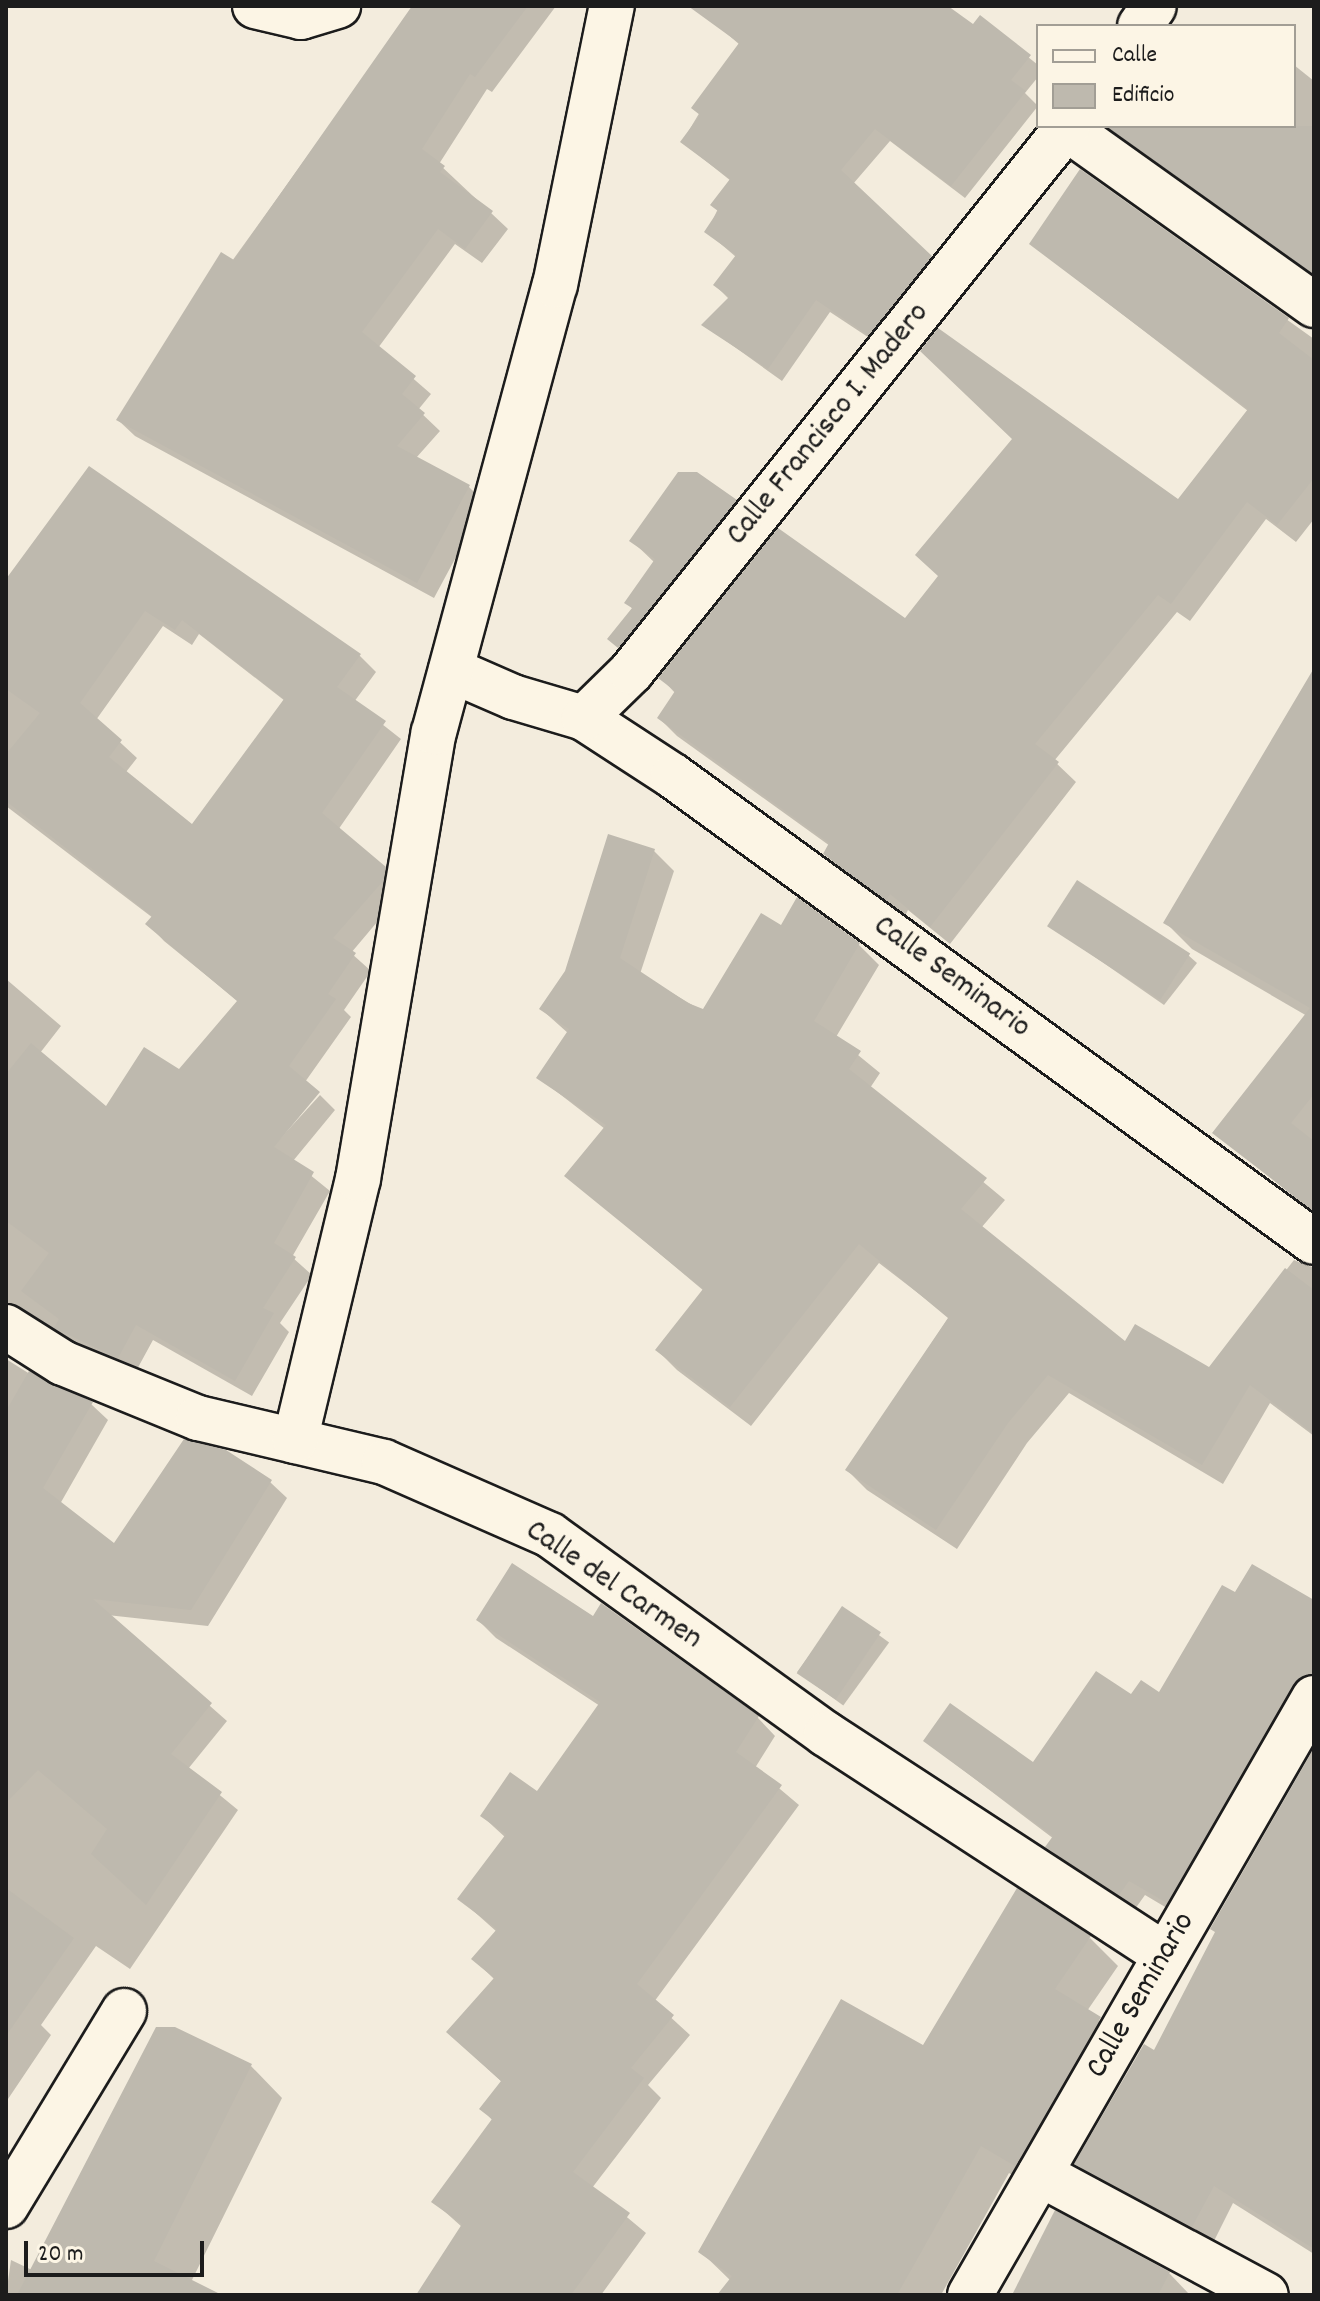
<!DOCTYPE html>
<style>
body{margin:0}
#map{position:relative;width:1320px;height:2301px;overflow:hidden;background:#f3ecdd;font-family:Dekko,sans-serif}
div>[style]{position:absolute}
.shadow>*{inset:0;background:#0003;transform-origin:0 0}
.building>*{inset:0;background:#beb9ae;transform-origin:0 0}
.roads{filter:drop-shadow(2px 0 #1c1c1c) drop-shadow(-2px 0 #1c1c1c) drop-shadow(0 2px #1c1c1c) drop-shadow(0 -2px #1c1c1c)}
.minor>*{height:44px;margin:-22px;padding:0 22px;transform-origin:22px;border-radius:22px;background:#fcf5e5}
span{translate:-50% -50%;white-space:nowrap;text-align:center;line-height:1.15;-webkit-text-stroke:7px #fcf5e5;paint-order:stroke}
.street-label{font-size:32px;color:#1c1c1c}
.frame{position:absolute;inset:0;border:8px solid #1c1c1c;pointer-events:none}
.legend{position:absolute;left:1036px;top:24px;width:260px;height:104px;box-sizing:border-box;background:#fcf5e5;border:2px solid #a29e95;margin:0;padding:10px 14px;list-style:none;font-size:24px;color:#1c1c1c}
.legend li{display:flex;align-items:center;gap:16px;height:40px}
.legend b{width:40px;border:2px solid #a29e95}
.scale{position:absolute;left:24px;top:2241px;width:180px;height:36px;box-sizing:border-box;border:4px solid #1c1c1c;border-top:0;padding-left:10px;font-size:24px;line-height:28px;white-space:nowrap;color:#1c1c1c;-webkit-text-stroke:6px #fcf5e5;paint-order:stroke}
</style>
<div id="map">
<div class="shadow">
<div style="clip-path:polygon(415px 6px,556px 6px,492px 92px,487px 89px,439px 164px,508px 229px,482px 263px,455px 244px,378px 348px,431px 394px,418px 410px,440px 431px,416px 458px,469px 487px,485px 503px,434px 598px,135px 436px,118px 420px)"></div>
<div style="clip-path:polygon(732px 6px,945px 6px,973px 27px,980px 18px,1038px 65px,1038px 77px,1025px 93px,1038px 106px,965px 198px,890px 141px,853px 184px,944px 271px,883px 347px,830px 312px,782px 381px,704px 325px,729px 299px,715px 285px,736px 257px,707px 232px,731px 181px,682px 142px,740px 45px,717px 25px)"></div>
<div style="clip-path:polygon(1294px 65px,1314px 81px,1314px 279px,1111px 127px,1294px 126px)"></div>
<div style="clip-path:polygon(1081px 172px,1314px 339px,1314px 519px,1296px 542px,1266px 519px,1190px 621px,1177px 612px,1054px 761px,1076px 782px,950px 944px,908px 910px,905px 916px,844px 872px,825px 854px,830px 846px,677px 736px,659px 718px,676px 694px,661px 678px,906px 620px,1179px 501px,1248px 411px,1031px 244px)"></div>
<div style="clip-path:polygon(evenodd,89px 469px,360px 656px,376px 672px,354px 702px,401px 739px,338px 830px,401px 886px,399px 896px,351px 953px,371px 971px,344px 1010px,351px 1017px,305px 1082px,267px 1153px,320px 1095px,335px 1110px,293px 1161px,330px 1191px,292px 1257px,312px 1275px,280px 1323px,289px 1332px,252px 1396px,153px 1340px,135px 1373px,26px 1318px,6px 1328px,6px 979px,61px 1026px,40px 1053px,107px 1109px,180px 1072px,239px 1002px,164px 941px,148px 924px,153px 918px,6px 806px,6px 582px,89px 469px,163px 626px,192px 645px,199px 634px,285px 701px,193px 827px,126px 772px,137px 758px,96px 720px,163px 626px)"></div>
<div style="clip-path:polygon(736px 501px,753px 518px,627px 656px,610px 639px,633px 609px,627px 603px,655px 563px,632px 541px)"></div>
<div style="clip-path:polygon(1314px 702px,1314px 1020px,1192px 949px,1166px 923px)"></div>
<div style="clip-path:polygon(654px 851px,674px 871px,640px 974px,704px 1012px,781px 928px,859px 945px,879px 965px,836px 1037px,880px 1073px,870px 1088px,1005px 1200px,981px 1228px,1126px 1344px,1209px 1370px,1294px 1260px,1314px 1268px,1314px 1436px,1270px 1403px,1223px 1484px,1069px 1393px,1027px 1443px,957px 1549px,867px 1490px,847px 1470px,949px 1317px,879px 1263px,751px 1426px,677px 1370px,657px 1350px,704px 1291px,567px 1176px,605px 1129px,539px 1078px,569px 1034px,541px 1009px)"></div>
<div style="clip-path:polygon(1049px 925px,1188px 955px,1197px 963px,1164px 1005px)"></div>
<div style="clip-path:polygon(1314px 1053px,1313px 1140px,1314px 1213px,1215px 1133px)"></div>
<div style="clip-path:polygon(6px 1359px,49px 1386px,91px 1404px,108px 1420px,60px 1504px,115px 1546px,270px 1482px,287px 1498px,208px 1626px,107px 1615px,227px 1721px,188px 1769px,238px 1810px,130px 1969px,96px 1946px,41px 2025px,51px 2035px,6px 2102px)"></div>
<div style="clip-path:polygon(1235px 1595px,1314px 1602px,1314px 1655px,1299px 1680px,1314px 1694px,1182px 1917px,1145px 1895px,1135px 1909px,1063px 1862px,1048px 1847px,1054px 1839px,925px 1741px,1034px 1765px,1132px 1697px,1159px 1695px)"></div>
<div style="left:843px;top:1609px;width:57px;height:78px;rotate:36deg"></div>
<div style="clip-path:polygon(593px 1619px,758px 1718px,775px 1736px,755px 1768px,799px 1805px,654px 2002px,690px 2035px,648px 2085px,661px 2098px,592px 2188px,646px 2233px,601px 2295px,443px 2295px,462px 2227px,434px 2202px,493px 2121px,482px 2109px,502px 2082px,448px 2032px,495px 1980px,474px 1959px,497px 1932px,460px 1899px,506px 1838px,482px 1816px,538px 1794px,600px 1706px,496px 1638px,478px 1620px)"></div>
<div style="clip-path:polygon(1314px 1748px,1314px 2254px,1233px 2203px,1212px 2245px,1096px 2183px,1077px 2164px,1155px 2053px)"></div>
<div style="clip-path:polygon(1090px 1938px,1118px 1966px,1087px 2011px,1128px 2047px,1044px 2193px,1009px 2173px,941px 2295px,734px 2295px,731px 2281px,700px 2251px,924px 2048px)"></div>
<div style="clip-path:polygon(251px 2066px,282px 2098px,191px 2282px,218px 2295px,6px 2295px,11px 2260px,32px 2270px)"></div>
<div style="clip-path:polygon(1169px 2273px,1190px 2295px,1014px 2295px)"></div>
</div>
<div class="building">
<div style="clip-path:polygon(412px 6px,528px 6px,475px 77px,470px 74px,422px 149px,445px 166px,440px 172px,493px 211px,465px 249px,438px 229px,362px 332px,416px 376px,402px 394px,425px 413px,397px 446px,470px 485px,417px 583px,116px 420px,221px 252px,234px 260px)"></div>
<div style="clip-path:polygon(688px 6px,948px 6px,973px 24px,980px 15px,1031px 55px,1011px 80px,1026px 91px,951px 186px,875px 129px,841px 170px,932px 256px,868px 335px,816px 300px,768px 369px,701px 325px,729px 297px,713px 285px,736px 255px,704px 232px,718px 211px,710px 205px,730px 179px,680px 142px,700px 115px,691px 108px,739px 43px)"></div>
<div style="clip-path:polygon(1110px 126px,1314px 126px,1314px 274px,1108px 128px)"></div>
<div style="clip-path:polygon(1080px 169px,1289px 318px,1279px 333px,1314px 360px,1314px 478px,1277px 525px,1247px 502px,1171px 604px,1158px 595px,1035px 744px,1059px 762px,930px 927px,890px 894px,886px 900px,823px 854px,829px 843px,657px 718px,675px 691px,658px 678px,778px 528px,905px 618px,938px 576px,915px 555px,1012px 439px,920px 351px,938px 328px,1178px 499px,1248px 409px,1029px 244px)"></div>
<div style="clip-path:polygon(evenodd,89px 466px,361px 654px,337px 687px,386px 721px,322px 813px,386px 867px,384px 880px,333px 938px,356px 953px,328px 994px,336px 999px,289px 1066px,320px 1092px,274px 1147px,314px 1172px,274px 1243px,296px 1257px,263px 1308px,274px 1313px,235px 1381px,136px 1325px,118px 1358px,54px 1328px,59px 1319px,21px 1291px,49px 1253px,6px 1221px,6px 1074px,31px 1043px,106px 1106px,144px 1047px,179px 1069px,237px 1001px,145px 924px,152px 916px,6px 801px,6px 754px,40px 713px,6px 689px,6px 579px,89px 466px,145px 611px,175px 630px,182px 620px,284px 699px,192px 824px,109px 757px,122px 740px,80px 703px,145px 611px)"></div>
<div style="clip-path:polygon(678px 472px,697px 472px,737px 500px,618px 648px,607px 639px,632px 608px,624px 603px,655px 559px,629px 541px)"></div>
<div style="clip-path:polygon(1314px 668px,1314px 1094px,1291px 1123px,1314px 1141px,1314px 1211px,1212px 1133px,1310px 1008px,1163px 923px)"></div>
<div style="clip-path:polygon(608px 834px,655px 849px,620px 958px,688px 1003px,703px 1009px,761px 913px,781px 925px,797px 897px,860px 943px,814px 1021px,861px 1051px,849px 1069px,987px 1178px,961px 1209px,1125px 1341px,1135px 1324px,1209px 1367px,1285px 1268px,1314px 1290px,1314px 1434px,1250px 1385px,1202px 1465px,1048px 1375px,1008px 1423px,936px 1530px,845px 1470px,948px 1318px,859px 1244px,730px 1407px,655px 1350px,703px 1289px,564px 1176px,606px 1125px,536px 1078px,569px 1029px,539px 1009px,565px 971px)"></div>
<div style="left:1077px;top:880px;width:135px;height:55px;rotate:33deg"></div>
<div style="clip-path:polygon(29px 1371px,93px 1402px,43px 1488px,114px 1543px,184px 1439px,226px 1450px,272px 1480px,191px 1610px,93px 1599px,212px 1703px,171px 1754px,222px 1792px,146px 1905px,91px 1854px,107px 1829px,38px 1770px,6px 1803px,6px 1411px)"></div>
<div style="clip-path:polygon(512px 1563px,593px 1616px,601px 1603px,759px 1716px,736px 1752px,782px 1785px,637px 1984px,674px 2015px,631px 2068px,644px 2078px,573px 2172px,630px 2213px,571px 2295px,416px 2295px,462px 2224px,431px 2202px,492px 2119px,479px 2109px,501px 2081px,446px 2032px,494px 1978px,471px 1959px,497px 1929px,457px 1899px,506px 1834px,480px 1816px,510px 1772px,537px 1791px,600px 1702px,476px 1620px)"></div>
<div style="clip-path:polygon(1252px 1564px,1314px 1600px,1314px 1673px,1292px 1686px,1167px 1903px,1129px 1881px,1119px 1895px,1045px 1847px,1053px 1836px,923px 1741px,950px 1703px,1033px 1762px,1096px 1671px,1131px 1694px,1141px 1680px,1159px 1692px,1222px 1585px,1235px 1592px)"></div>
<div style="left:842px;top:1606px;width:47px;height:81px;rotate:34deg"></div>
<div style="clip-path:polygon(1314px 1748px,1314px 2249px,1214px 2186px,1192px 2227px,1074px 2164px,1144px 2044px,1154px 2050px,1215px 1932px,1210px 1929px)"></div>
<div style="clip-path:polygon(6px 1888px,74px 1938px,6px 2036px)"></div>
<div style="clip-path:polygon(1017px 1888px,1091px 1936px,1055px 1989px,1101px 2017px,1015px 2166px,981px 2146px,897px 2295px,717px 2295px,732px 2276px,698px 2252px,841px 1999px,923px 2045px)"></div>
<div style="clip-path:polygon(156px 2027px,175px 2027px,252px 2064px,154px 2261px,222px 2295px,17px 2295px)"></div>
<div style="clip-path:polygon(1055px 2210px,1170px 2272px,1158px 2295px,1012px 2295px)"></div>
</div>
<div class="roads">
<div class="minor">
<div style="left:255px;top:6px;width:47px;rotate:13.4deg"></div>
<div style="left:301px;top:17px;width:39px;rotate:-17deg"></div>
<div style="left:1140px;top:26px;width:24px;rotate:-55deg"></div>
<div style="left:1066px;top:128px;width:305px;rotate:35.5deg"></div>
<div style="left:451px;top:670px;width:68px;rotate:23.5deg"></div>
<div style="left:513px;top:697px;width:74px;rotate:16.5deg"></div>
<div style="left:584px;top:718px;width:106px;rotate:33.1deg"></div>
<div style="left:673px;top:776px;width:792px;rotate:36.02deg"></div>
<div style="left:584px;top:718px;width:66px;rotate:-44.4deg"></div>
<div style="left:631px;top:672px;width:699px;rotate:-51.33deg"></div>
<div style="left:6px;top:1327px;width:67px;rotate:32.3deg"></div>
<div style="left:63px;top:1363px;width:146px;rotate:22.2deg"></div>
<div style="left:198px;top:1418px;width:191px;rotate:13.3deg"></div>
<div style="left:384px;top:1462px;width:181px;rotate:23.7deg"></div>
<div style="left:550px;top:1535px;width:340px;rotate:35.8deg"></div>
<div style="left:826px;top:1734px;width:405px;rotate:33.1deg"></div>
<div style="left:295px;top:1441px;width:269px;rotate:-76.5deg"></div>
<div style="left:358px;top:1179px;width:453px;rotate:-80.4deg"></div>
<div style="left:434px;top:732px;width:463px;rotate:-74.9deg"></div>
<div style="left:555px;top:285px;width:285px;rotate:-78.5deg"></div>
<div style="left:1040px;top:2174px;width:256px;rotate:28.2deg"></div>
<div style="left:6px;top:2206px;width:228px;rotate:-58.8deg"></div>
<div style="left:970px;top:2295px;width:689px;rotate:-60.05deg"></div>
</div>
</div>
<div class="street-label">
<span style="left:829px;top:425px;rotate:-51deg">Calle Francisco I. Madero</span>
<span style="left:951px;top:978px;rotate:36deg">Calle Seminario</span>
<span style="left:613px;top:1586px;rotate:34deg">Calle del Carmen</span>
<span style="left:1142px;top:1996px;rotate:-60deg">Calle Seminario</span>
</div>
<div class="frame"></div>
<ul class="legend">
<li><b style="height:10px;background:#fcf5e5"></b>Calle</li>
<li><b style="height:22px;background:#beb9ae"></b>Edificio</li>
</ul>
<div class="scale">20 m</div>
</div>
